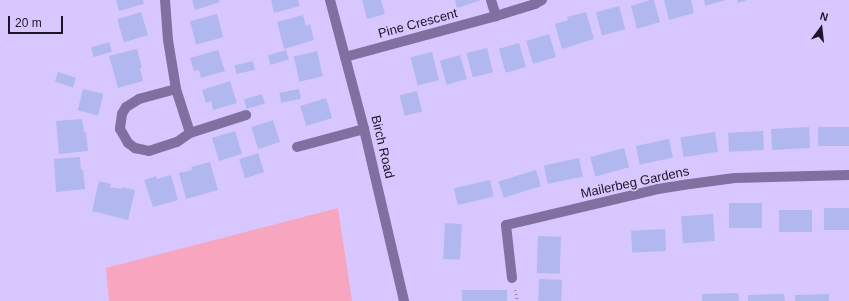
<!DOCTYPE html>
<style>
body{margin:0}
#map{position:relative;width:849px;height:301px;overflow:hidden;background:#d8c7fe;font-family:Helvetica,sans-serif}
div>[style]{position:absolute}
.green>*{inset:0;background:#f8a5c0}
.building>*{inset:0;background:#b1b8ef;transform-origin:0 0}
.path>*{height:2.5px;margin-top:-1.25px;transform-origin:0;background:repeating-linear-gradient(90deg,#9386b0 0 1px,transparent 0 4px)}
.minor>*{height:10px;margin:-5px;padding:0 5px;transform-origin:5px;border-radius:5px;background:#7f70a1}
span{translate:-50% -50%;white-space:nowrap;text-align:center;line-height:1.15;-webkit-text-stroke:3.5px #d8c7fe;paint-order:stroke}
.street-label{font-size:13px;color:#1c1629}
.north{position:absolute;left:801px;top:8px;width:40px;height:40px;-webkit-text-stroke:3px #d8c7fe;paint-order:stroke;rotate:15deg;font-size:11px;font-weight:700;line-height:16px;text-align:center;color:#1c1629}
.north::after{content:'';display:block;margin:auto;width:14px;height:18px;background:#1c1629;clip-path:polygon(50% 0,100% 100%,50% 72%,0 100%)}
.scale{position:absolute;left:8px;top:16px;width:55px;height:18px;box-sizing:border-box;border:2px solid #1c1629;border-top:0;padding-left:5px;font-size:12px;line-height:14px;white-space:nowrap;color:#1c1629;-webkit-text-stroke:3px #d8c7fe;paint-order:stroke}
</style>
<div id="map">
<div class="green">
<div style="clip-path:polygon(338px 208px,352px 301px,109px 301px,106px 268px)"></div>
</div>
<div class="building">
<div style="clip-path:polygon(116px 0,143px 0,144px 4px,119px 11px)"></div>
<div style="clip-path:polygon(192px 0,219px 0,220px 2px,195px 10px)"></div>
<div style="clip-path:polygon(271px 0,298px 0,300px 6px,274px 13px)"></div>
<div style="clip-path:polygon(362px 0,381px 0,385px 14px,367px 19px)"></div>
<div style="clip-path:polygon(455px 0,481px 0,457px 8px)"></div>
<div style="clip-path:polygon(650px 0,654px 0,660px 22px,637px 29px,631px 6px)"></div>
<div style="clip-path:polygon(664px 0,691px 0,694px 13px,669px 20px)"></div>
<div style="clip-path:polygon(704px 0,726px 0,705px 6px)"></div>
<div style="clip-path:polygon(737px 0,747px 0,738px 3px)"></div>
<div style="left:619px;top:6px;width:24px;height:24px;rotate:75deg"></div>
<div style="left:141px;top:12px;width:24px;height:25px;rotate:73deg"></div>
<div style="clip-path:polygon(586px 12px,594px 39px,562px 49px,555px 24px,568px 20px,567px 17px)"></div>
<div style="left:217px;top:14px;width:24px;height:28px;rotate:75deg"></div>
<div style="clip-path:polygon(303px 15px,306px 26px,310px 24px,314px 40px,284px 49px,277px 22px)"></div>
<div style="left:549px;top:34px;width:24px;height:24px;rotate:73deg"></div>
<div style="left:109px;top:42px;width:10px;height:19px;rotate:73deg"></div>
<div style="left:519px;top:43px;width:25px;height:21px;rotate:74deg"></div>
<div style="left:487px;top:48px;width:25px;height:21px;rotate:76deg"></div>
<div style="clip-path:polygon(137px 49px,142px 68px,140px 68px,143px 81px,118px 88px,109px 56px)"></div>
<div style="clip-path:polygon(218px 50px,225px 71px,201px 78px,199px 70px,194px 71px,190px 58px)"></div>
<div style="left:286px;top:50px;width:10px;height:19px;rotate:73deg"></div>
<div style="left:317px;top:51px;width:26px;height:24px;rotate:77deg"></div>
<div style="left:432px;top:52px;width:29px;height:22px;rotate:76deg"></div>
<div style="left:460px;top:55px;width:25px;height:21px;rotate:74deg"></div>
<div style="left:253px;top:61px;width:9px;height:19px;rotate:77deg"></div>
<div style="left:58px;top:72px;width:19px;height:10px;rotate:18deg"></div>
<div style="clip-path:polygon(230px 81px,237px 103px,213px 110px,211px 101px,206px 103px,202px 90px)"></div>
<div style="left:83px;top:89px;width:21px;height:22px;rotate:14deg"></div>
<div style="left:299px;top:89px;width:10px;height:20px;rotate:79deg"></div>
<div style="left:417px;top:91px;width:21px;height:18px;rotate:76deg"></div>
<div style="left:262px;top:94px;width:10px;height:19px;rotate:73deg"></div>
<div style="left:326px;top:98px;width:21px;height:27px;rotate:73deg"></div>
<div style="clip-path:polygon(82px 119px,84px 132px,86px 132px,88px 151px,59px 154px,56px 121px)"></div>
<div style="left:273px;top:120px;width:23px;height:23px;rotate:72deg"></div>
<div style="left:809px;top:127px;width:21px;height:38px;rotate:87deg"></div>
<div style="left:849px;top:127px;width:19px;height:31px;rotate:90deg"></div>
<div style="left:235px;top:131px;width:24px;height:24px;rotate:73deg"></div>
<div style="left:763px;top:131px;width:19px;height:35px;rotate:87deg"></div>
<div style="left:715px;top:132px;width:20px;height:35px;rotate:81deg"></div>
<div style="left:669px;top:139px;width:19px;height:34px;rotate:78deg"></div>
<div style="left:624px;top:148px;width:20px;height:35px;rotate:75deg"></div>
<div style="left:258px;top:153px;width:20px;height:20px;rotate:72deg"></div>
<div style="clip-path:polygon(80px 157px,81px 170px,83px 170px,85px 189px,56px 192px,54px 159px)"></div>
<div style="left:579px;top:158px;width:19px;height:36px;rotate:78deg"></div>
<div style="clip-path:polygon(210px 162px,218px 190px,186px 199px,179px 173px,192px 170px,191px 167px)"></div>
<div style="left:536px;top:170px;width:17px;height:39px;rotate:73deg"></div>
<div style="clip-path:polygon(171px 175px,178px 200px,153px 207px,144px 180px,156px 176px,157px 179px)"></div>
<div style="left:490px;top:180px;width:17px;height:37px;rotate:77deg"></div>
<div style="clip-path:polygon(99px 181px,111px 184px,110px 187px,122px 189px,122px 187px,135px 190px,128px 220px,92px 211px)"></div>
<div style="left:762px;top:203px;width:25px;height:33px;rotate:90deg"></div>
<div style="left:824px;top:208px;width:25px;height:22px"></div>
<div style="left:779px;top:210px;width:33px;height:22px"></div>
<div style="left:713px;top:214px;width:27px;height:32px;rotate:86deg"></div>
<div style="left:445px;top:223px;width:17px;height:36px;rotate:3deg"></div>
<div style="left:665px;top:229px;width:22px;height:34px;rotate:87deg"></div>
<div style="left:538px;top:236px;width:23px;height:37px;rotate:2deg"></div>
<div style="left:539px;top:279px;width:23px;height:22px;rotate:2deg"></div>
<div style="left:462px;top:290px;width:45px;height:11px"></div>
<div style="clip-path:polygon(738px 293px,739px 301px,702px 301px,702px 294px)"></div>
<div style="clip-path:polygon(784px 294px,785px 301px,748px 301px,748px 295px)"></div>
<div style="clip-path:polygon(829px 294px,829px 301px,795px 301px,795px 295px)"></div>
</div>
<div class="path">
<div style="left:515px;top:290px;width:11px;rotate:75deg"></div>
</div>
<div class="minor">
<div style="left:165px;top:0;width:40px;rotate:85.7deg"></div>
<div style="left:168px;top:40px;width:50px;rotate:80.7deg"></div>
<div style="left:176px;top:89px;width:46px;rotate:72.3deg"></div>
<div style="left:330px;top:0;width:133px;rotate:75.2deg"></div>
<div style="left:364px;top:129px;width:177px;rotate:76.9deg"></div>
<div style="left:491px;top:0;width:17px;rotate:73deg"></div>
<div style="left:345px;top:57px;width:156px;rotate:-15.2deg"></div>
<div style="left:496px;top:16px;width:41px;rotate:-17.1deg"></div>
<div style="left:535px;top:4px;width:8px;rotate:-30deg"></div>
<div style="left:176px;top:89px;width:38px;rotate:165deg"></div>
<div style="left:139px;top:99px;width:15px;rotate:148deg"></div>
<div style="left:126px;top:107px;width:8px;rotate:120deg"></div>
<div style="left:122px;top:114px;width:15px;rotate:98deg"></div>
<div style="left:120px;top:129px;width:16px;rotate:60deg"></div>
<div style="left:128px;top:143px;width:9px;rotate:36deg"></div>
<div style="left:135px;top:148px;width:14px;rotate:12deg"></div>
<div style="left:149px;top:151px;width:29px;rotate:-18deg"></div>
<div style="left:177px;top:142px;width:16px;rotate:-35deg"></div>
<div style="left:190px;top:133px;width:59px;rotate:-17.8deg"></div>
<div style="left:297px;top:147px;width:69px;rotate:-15deg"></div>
<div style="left:512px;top:278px;width:53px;rotate:-96.5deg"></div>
<div style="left:506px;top:225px;width:156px;rotate:-13.3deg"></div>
<div style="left:658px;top:189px;width:32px;rotate:-9deg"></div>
<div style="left:690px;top:184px;width:45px;rotate:-7.6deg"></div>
<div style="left:735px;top:178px;width:114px;rotate:-1.5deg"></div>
</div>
<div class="street-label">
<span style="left:418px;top:24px;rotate:-15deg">Pine Crescent</span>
<span style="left:382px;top:147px;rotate:77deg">Birch Road</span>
<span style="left:635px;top:183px;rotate:-12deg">Mailerbeg Gardens</span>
</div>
<div class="north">N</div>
<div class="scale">20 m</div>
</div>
